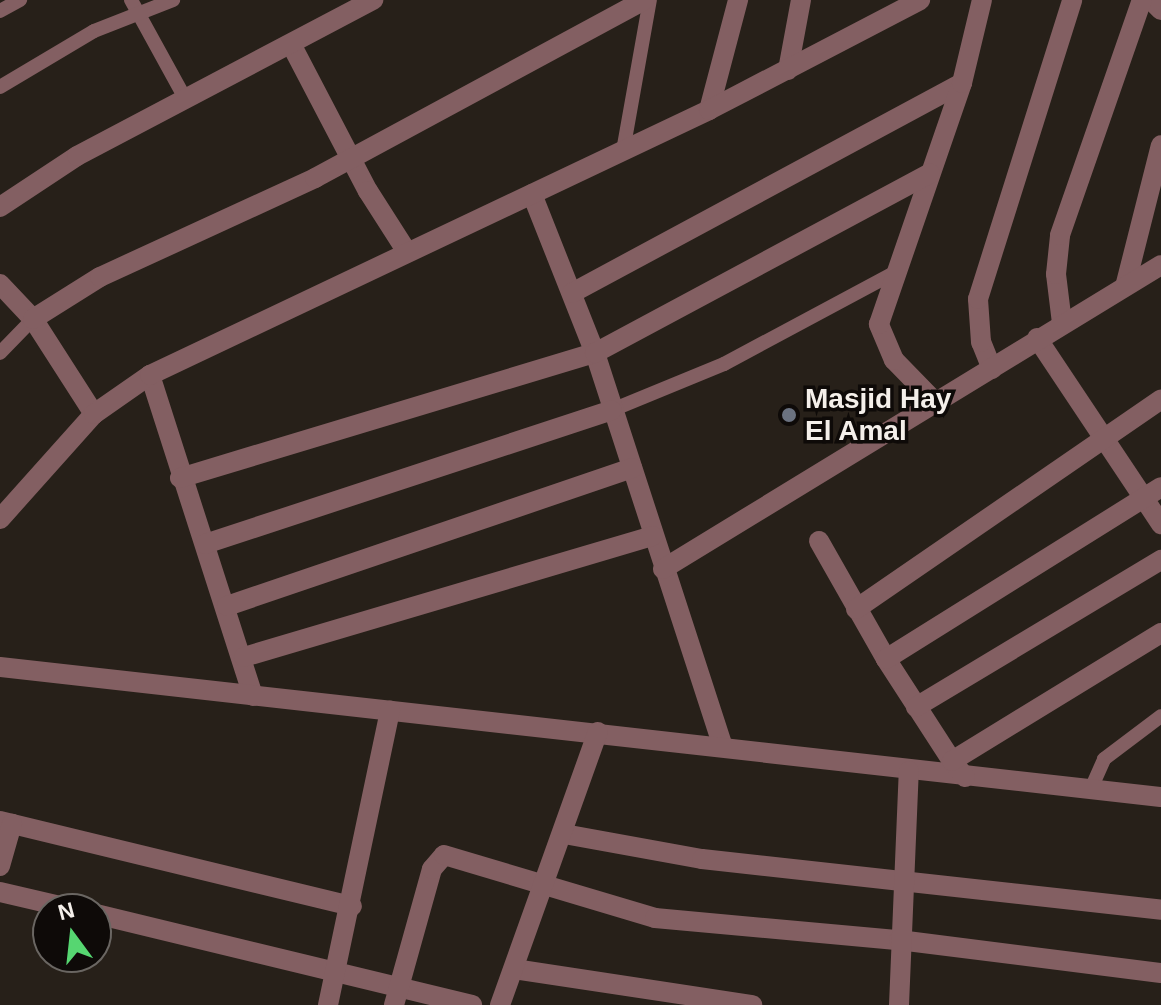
<!DOCTYPE html>
<style>
body{margin:0}
#map{position:relative;width:1161px;height:1005px;overflow:hidden;background:#272019;font-family:Helvetica,sans-serif}
div>[style]{position:absolute}
.lane>*{height:14px;margin:-7px;padding:0 7px;transform-origin:7px;border-radius:7px;background:#835f62}
.street>*{height:20px;margin:-10px;padding:0 10px;transform-origin:10px;border-radius:10px;background:#835f62}
.dots>*{width:22px;height:22px;translate:-50% -50%;box-sizing:border-box;border:4px solid #0e0a08;border-radius:50%}
span{translate:-50% -50%;white-space:nowrap;text-align:center;line-height:1.15;-webkit-text-stroke:7px #0e0a08;paint-order:stroke}
.poi-label{font-size:28px;color:#f4efea;font-weight:700}
.left{translate:0 -50%;text-align:left}
.north{position:absolute;left:32px;top:893px;width:80px;height:80px;box-sizing:border-box;background:#0e0a08;border:2px solid #6a6662;border-radius:50%;rotate:345deg;font-size:22px;font-weight:700;line-height:32px;text-align:center;color:#f4efea}
.north::after{content:'';display:block;margin:auto;width:28px;height:36px;background:#56d671;clip-path:polygon(50% 0,100% 100%,50% 72%,0 100%)}
</style>
<div id="map">
<div class="lane">
<div style="left:131px;top:0;width:114px;rotate:61.2deg"></div>
<div style="left:0;top:11px;width:23px;rotate:-29deg"></div>
<div style="left:0;top:87px;width:109px;rotate:-30.8deg"></div>
<div style="left:94px;top:31px;width:85px;rotate:-21.4deg"></div>
<div style="left:623px;top:151px;width:153px;rotate:-79.9deg"></div>
<div style="left:0;top:353px;width:47px;rotate:-45.9deg"></div>
<div style="left:612px;top:410px;width:121px;rotate:-22.3deg"></div>
<div style="left:724px;top:364px;width:193px;rotate:-28.2deg"></div>
<div style="left:1090px;top:791px;width:35px;rotate:-66deg"></div>
<div style="left:1104px;top:759px;width:71px;rotate:-37deg"></div>
</div>
<div class="street">
<div style="left:1151px;top:0;width:14px;rotate:45deg"></div>
<div style="left:291px;top:44px;width:166px;rotate:62.4deg"></div>
<div style="left:368px;top:191px;width:72px;rotate:57.4deg"></div>
<div style="left:788px;top:70px;width:71px;rotate:-79.5deg"></div>
<div style="left:709px;top:110px;width:114px;rotate:-75.2deg"></div>
<div style="left:532px;top:194px;width:171px;rotate:68.4deg"></div>
<div style="left:595px;top:353px;width:414px;rotate:72deg"></div>
<div style="left:0;top:207px;width:92px;rotate:-33.5deg"></div>
<div style="left:77px;top:156px;width:335px;rotate:-27.8deg"></div>
<div style="left:1126px;top:283px;width:142px;rotate:-75.8deg"></div>
<div style="left:0;top:284px;width:48px;rotate:46.7deg"></div>
<div style="left:33px;top:319px;width:113px;rotate:57.3deg"></div>
<div style="left:572px;top:293px;width:443px;rotate:-28.3deg"></div>
<div style="left:33px;top:319px;width:79px;rotate:-32.1deg"></div>
<div style="left:100px;top:277px;width:237px;rotate:-24.7deg"></div>
<div style="left:315px;top:178px;width:374px;rotate:-28.4deg"></div>
<div style="left:1062px;top:323px;width:49px;rotate:-97deg"></div>
<div style="left:1056px;top:274px;width:39px;rotate:-84deg"></div>
<div style="left:1060px;top:235px;width:249px;rotate:-70.8deg"></div>
<div style="left:1037px;top:338px;width:224px;rotate:56.3deg"></div>
<div style="left:992px;top:369px;width:29px;rotate:-112deg"></div>
<div style="left:981px;top:342px;width:43px;rotate:-94deg"></div>
<div style="left:978px;top:299px;width:313px;rotate:-72.5deg"></div>
<div style="left:150px;top:375px;width:337px;rotate:72.2deg"></div>
<div style="left:936px;top:403px;width:60px;rotate:-134.3deg"></div>
<div style="left:894px;top:360px;width:39px;rotate:-113deg"></div>
<div style="left:879px;top:324px;width:255px;rotate:-71deg"></div>
<div style="left:962px;top:83px;width:85px;rotate:-76.5deg"></div>
<div style="left:180px;top:478px;width:433px;rotate:-16.8deg"></div>
<div style="left:595px;top:353px;width:380px;rotate:-28.2deg"></div>
<div style="left:0;top:519px;width:141px;rotate:-48.2deg"></div>
<div style="left:94px;top:414px;width:68px;rotate:-34.9deg"></div>
<div style="left:150px;top:375px;width:619px;rotate:-25.36deg"></div>
<div style="left:709px;top:110px;width:238px;rotate:-27.5deg"></div>
<div style="left:819px;top:541px;width:136px;rotate:60.4deg"></div>
<div style="left:886px;top:659px;width:121px;rotate:57.1deg"></div>
<div style="left:205px;top:544px;width:428px;rotate:-18.2deg"></div>
<div style="left:663px;top:569px;width:583px;rotate:-31.4deg"></div>
<div style="left:227px;top:606px;width:428px;rotate:-18.8deg"></div>
<div style="left:856px;top:609px;width:370px;rotate:-34.5deg"></div>
<div style="left:244px;top:657px;width:426px;rotate:-16.5deg"></div>
<div style="left:886px;top:659px;width:324px;rotate:-32deg"></div>
<div style="left:0;top:667px;width:1168px;rotate:6.39deg"></div>
<div style="left:916px;top:707px;width:286px;rotate:-31deg"></div>
<div style="left:965px;top:777px;width:21px;rotate:-129deg"></div>
<div style="left:952px;top:761px;width:245px;rotate:-31.5deg"></div>
<div style="left:0;top:821px;width:362px;rotate:13.6deg"></div>
<div style="left:564px;top:834px;width:140px;rotate:10.3deg"></div>
<div style="left:702px;top:859px;width:462px;rotate:6.3deg"></div>
<div style="left:0;top:866px;width:44px;rotate:-74.1deg"></div>
<div style="left:0;top:892px;width:75px;rotate:13.1deg"></div>
<div style="left:96px;top:914px;width:387px;rotate:13.6deg"></div>
<div style="left:514px;top:969px;width:241px;rotate:8.6deg"></div>
<div style="left:328px;top:1005px;width:301px;rotate:-78.1deg"></div>
<div style="left:394px;top:1005px;width:141px;rotate:-74.4deg"></div>
<div style="left:432px;top:869px;width:18px;rotate:-49deg"></div>
<div style="left:444px;top:855px;width:220px;rotate:16.6deg"></div>
<div style="left:655px;top:918px;width:245px;rotate:5.2deg"></div>
<div style="left:899px;top:940px;width:264px;rotate:7.2deg"></div>
<div style="left:500px;top:1005px;width:290px;rotate:-70.3deg"></div>
<div style="left:899px;top:1005px;width:234px;rotate:-87.6deg"></div>
</div>
<div class="dots">
<div style="left:789px;top:415px;background:#6b7280"></div>
</div>
<div class="poi-label">
<span class="left" style="left:805px;top:415px">Masjid Hay<br>El Amal</span>
</div>
<div class="north">N</div>
</div>
